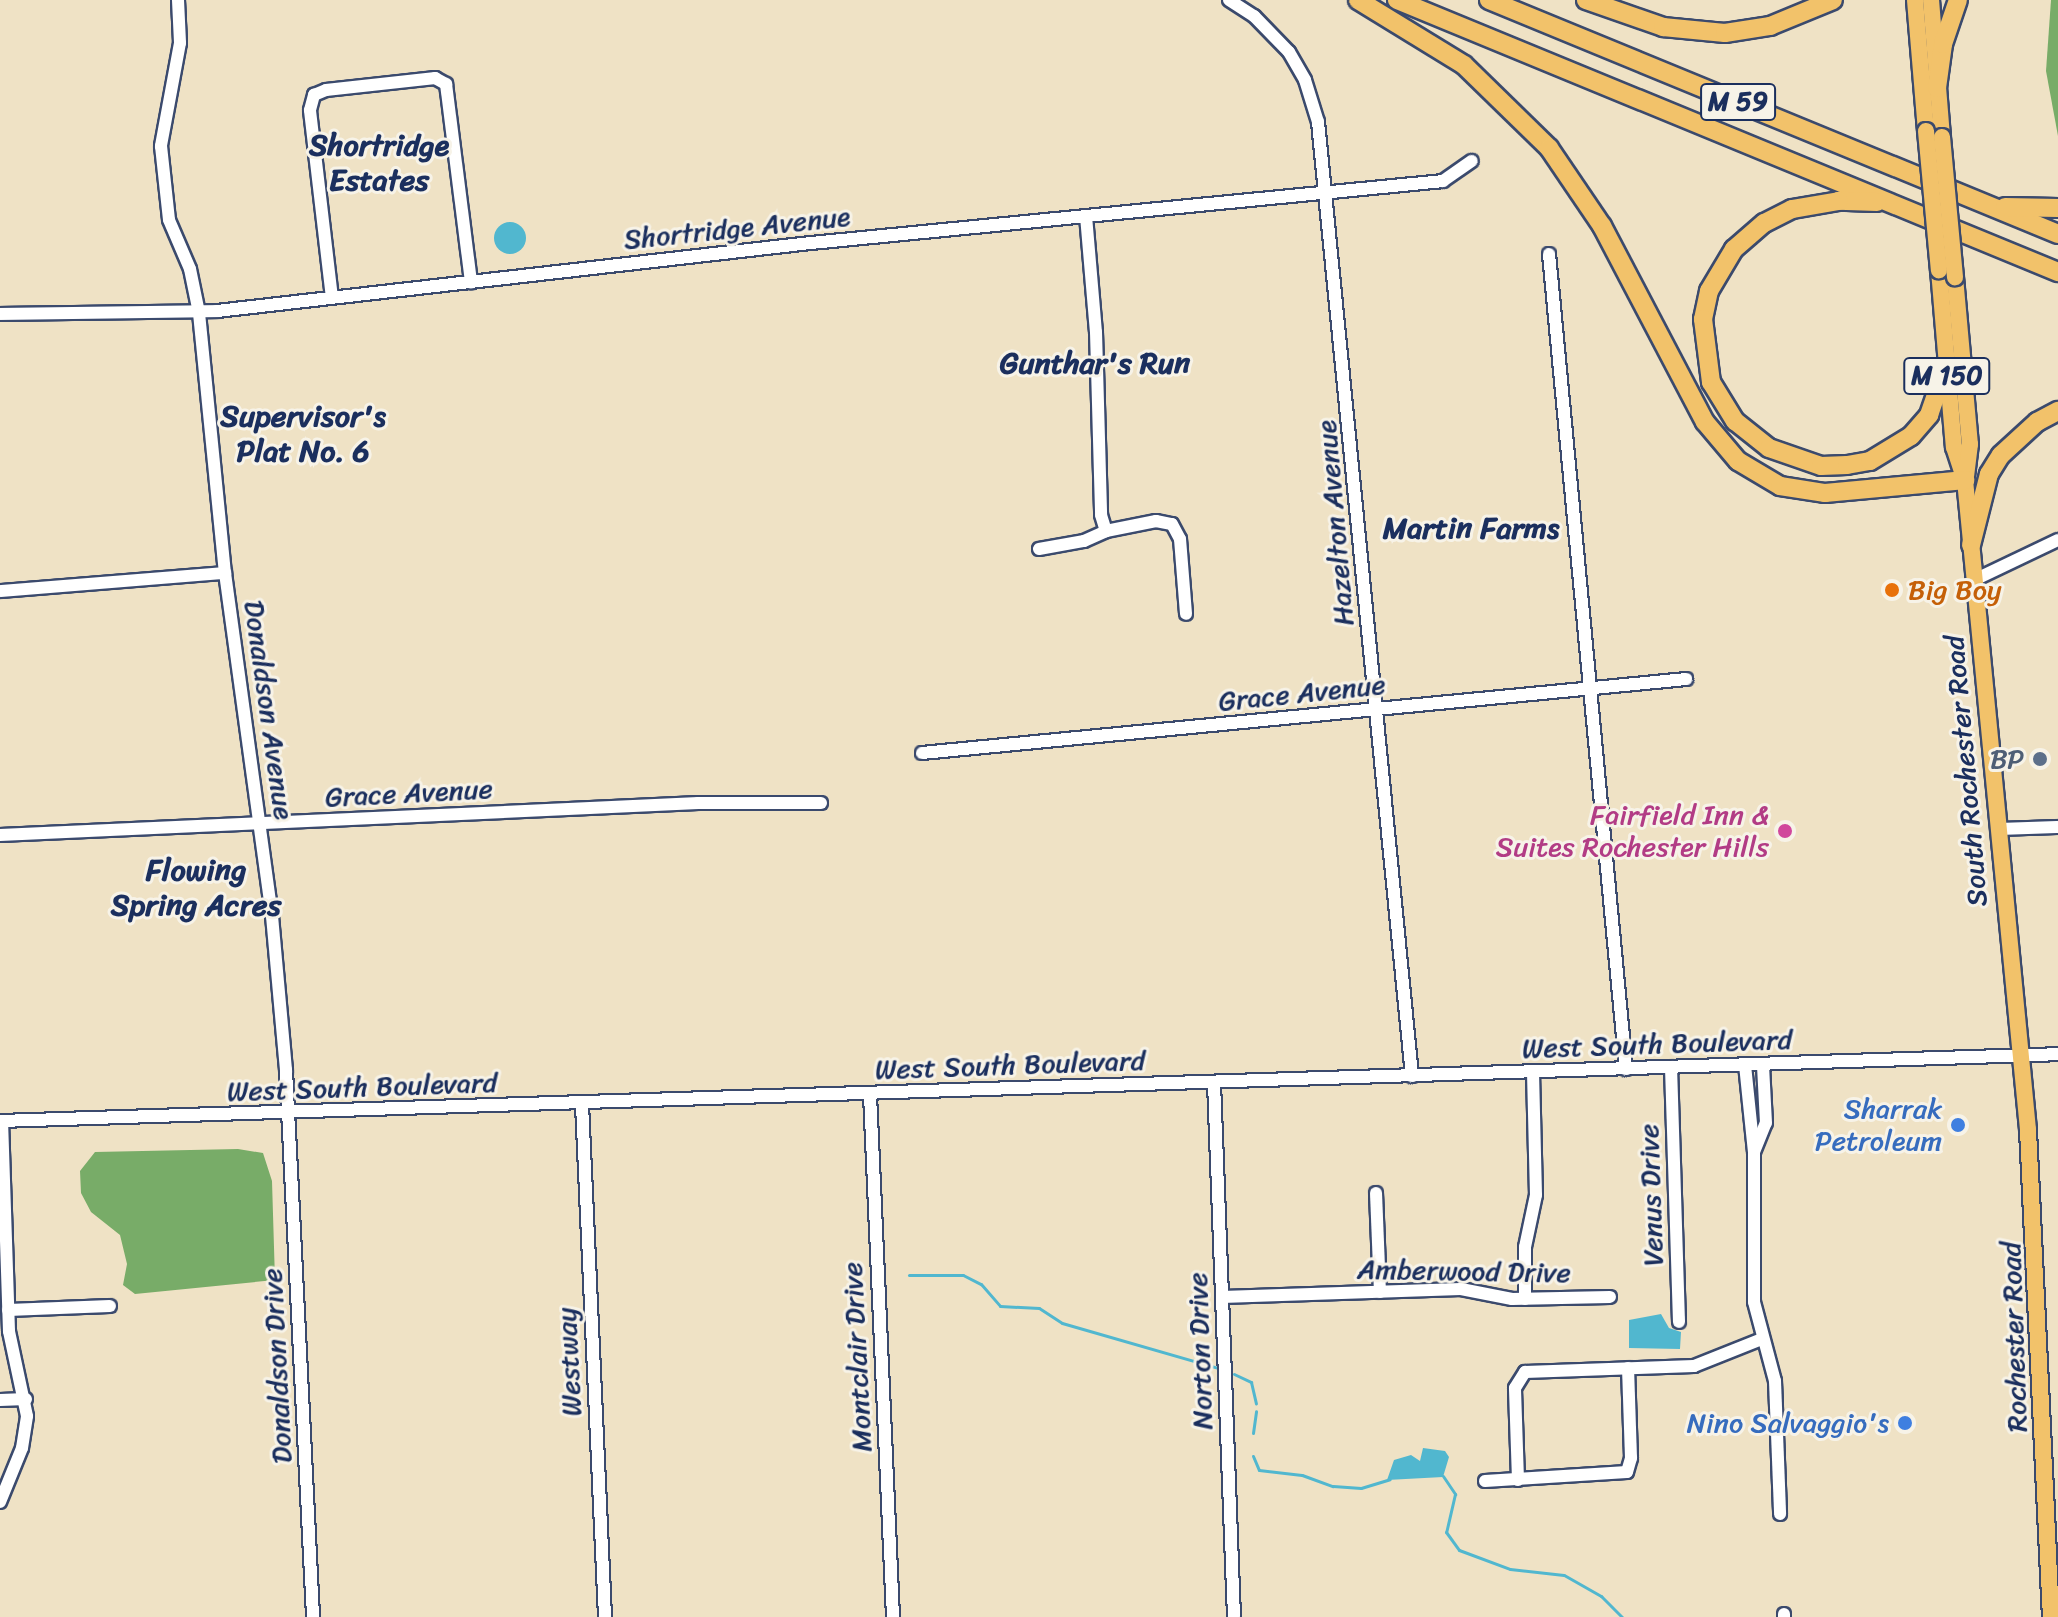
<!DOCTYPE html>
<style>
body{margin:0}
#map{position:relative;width:2058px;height:1617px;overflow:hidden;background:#efe2c5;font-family:Sriracha,sans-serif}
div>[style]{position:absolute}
.forest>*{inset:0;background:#78ac68}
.water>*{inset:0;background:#51b7cf}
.round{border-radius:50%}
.stream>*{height:3px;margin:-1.5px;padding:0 1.5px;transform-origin:1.5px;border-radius:1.5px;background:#51b7cf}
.roads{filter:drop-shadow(2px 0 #3b4a6d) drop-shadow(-2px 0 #3b4a6d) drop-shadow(0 2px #3b4a6d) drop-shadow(0 -2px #3b4a6d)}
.minor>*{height:12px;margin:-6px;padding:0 6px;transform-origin:6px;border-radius:6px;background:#fff}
.major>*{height:16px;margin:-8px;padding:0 8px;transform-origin:8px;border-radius:8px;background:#f2c26a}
.highway>*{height:18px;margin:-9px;padding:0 9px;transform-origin:9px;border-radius:9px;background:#f2c26a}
.bridges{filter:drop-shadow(2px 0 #3b4a6d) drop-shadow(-2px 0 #3b4a6d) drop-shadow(0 2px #3b4a6d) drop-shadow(0 -2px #3b4a6d)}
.major-bridge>*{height:16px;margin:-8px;padding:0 8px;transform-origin:8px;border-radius:8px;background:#f2c26a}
.dots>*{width:22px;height:22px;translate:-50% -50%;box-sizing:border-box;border:4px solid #f7f3e8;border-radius:50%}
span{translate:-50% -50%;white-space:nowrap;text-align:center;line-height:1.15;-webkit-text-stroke:6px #f7f3e8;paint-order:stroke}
.shield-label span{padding:2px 6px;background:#f7f3e8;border:2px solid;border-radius:6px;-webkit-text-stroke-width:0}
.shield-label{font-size:26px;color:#1b2f5e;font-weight:700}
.street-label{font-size:28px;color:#1b2f5e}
.food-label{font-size:28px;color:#c56008}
.left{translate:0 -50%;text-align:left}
.service-label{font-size:28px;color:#4e5e75}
.right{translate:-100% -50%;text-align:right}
.hotel-label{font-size:28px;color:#b23c85}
.shop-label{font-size:28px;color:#366cbe}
.neighbourhood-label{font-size:30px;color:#1b2f5e;font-weight:700}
</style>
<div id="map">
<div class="forest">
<div style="clip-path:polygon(2051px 0,2058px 0,2058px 136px,2046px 71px)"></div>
<div style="clip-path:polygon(238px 1149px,263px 1153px,272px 1181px,275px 1280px,135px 1294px,123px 1285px,127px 1264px,120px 1235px,91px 1212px,81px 1193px,80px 1171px,95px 1152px)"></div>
</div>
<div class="water">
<div class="round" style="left:494px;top:222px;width:32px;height:32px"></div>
<div style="clip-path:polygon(1661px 1314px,1669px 1328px,1681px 1332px,1680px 1349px,1629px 1348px,1629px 1320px)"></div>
<div style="clip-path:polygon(1423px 1448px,1445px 1451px,1449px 1457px,1443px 1477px,1387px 1480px,1394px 1460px,1411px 1455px,1420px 1461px)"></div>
</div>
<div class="stream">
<div style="left:909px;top:1275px;width:54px"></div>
<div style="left:963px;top:1275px;width:20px;rotate:27deg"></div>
<div style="left:981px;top:1284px;width:29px;rotate:49deg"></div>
<div style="left:1000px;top:1306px;width:39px;rotate:3deg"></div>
<div style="left:1039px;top:1308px;width:27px;rotate:33deg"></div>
<div style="left:1062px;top:1323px;width:162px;rotate:16.1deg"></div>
<div style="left:1234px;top:1374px;width:19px;rotate:25deg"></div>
<div style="left:1251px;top:1382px;width:22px;rotate:77deg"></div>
<div style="left:1253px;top:1433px;width:22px;rotate:-82deg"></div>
<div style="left:1253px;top:1456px;width:15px;rotate:67deg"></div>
<div style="left:1259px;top:1470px;width:43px;rotate:6.6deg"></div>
<div style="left:1302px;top:1475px;width:33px;rotate:20deg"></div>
<div style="left:1333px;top:1486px;width:28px;rotate:4deg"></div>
<div style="left:1361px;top:1488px;width:30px;rotate:-17deg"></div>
<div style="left:1443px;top:1476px;width:22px;rotate:56deg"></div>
<div style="left:1455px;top:1494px;width:39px;rotate:103deg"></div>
<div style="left:1446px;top:1532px;width:22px;rotate:54deg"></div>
<div style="left:1459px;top:1550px;width:54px;rotate:20.4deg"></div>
<div style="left:1510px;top:1569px;width:54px;rotate:6.3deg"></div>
<div style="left:1564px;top:1575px;width:43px;rotate:29.6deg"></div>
<div style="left:1601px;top:1596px;width:30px;rotate:45deg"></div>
</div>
<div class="roads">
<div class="minor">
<div style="left:178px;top:0;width:43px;rotate:87.3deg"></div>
<div style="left:180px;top:43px;width:105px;rotate:100.5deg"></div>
<div style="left:161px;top:146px;width:74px;rotate:83.8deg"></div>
<div style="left:169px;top:220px;width:53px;rotate:66.8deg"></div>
<div style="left:190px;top:269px;width:45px;rotate:78.4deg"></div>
<div style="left:199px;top:313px;width:261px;rotate:84.3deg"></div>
<div style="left:225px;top:573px;width:346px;rotate:82.2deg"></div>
<div style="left:272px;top:916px;width:155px;rotate:84.8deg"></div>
<div style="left:286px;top:1070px;width:548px;rotate:87.17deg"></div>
<div style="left:1229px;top:0;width:30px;rotate:33deg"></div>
<div style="left:1254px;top:16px;width:50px;rotate:45.8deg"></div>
<div style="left:1289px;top:52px;width:32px;rotate:60deg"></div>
<div style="left:1305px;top:80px;width:44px;rotate:72.8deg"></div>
<div style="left:1318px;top:122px;width:959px;rotate:84.37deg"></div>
<div style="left:1086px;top:216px;width:116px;rotate:85.1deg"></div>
<div style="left:1096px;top:332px;width:183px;rotate:88.4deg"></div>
<div style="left:1101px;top:515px;width:17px;rotate:73deg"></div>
<div style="left:1106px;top:531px;width:51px;rotate:-11.3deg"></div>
<div style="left:1156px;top:521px;width:16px;rotate:11deg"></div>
<div style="left:1172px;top:524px;width:17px;rotate:62deg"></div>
<div style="left:1180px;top:539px;width:75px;rotate:85.4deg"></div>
<div style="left:1549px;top:254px;width:819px;rotate:84.6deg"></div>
<div style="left:332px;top:298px;width:189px;rotate:-96.7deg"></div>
<div style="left:310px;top:110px;width:16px;rotate:-75deg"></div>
<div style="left:314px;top:95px;width:13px;rotate:-23deg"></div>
<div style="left:326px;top:90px;width:110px;rotate:-6.3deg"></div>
<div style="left:435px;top:78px;width:13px;rotate:29deg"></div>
<div style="left:446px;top:84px;width:200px;rotate:82.8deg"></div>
<div style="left:0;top:314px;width:217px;rotate:-0.8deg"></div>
<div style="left:217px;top:311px;width:588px;rotate:-6.54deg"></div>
<div style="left:801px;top:244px;width:645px;rotate:-5.6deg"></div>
<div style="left:1443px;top:181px;width:35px;rotate:-35deg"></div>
<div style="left:1039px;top:549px;width:46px;rotate:-10.1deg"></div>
<div style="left:1084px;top:541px;width:24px;rotate:-24deg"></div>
<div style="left:1974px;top:580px;width:93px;rotate:-25.5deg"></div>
<div style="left:0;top:591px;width:226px;rotate:-4.6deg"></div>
<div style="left:922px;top:753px;width:768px;rotate:-5.53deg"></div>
<div style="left:1998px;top:829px;width:60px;rotate:-1.9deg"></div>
<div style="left:0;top:835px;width:699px;rotate:-2.62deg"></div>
<div style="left:698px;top:803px;width:123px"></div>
<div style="left:1745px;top:1065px;width:87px;rotate:84.1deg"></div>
<div style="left:1754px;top:1152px;width:31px;rotate:-68deg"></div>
<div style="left:1766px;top:1123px;width:58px;rotate:-93deg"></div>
<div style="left:1671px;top:1067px;width:255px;rotate:88.2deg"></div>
<div style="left:1214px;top:1082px;width:535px;rotate:87.86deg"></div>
<div style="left:870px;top:1094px;width:524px;rotate:87.48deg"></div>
<div style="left:582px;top:1104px;width:514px;rotate:87.43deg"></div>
<div style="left:0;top:1121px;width:2059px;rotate:-1.86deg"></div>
<div style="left:1754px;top:1152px;width:150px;rotate:90deg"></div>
<div style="left:1754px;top:1302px;width:82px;rotate:75.1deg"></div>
<div style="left:1775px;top:1381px;width:133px;rotate:87.8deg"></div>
<div style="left:1376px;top:1193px;width:99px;rotate:87.7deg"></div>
<div style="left:1222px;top:1297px;width:239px;rotate:-1.9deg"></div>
<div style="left:1461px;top:1289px;width:52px;rotate:11.1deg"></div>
<div style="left:1512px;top:1299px;width:98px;rotate:-1.2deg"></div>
<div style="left:1525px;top:1299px;width:52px;rotate:-90deg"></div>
<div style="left:1525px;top:1247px;width:53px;rotate:-78.1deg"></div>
<div style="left:1536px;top:1195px;width:122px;rotate:-91.4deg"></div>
<div style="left:8px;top:1310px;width:102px;rotate:-2.2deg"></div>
<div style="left:0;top:1400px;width:26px;rotate:-2deg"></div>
<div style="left:1518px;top:1480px;width:92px;rotate:-91.9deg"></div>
<div style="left:1515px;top:1388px;width:19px;rotate:-58deg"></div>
<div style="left:1525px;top:1372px;width:169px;rotate:-2deg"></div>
<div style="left:1694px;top:1366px;width:73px;rotate:-21.7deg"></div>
<div style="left:1485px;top:1481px;width:142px;rotate:-3.6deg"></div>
<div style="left:1627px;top:1472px;width:15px;rotate:-74deg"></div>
<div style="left:1631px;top:1458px;width:90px;rotate:-91.9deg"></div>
<div style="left:0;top:1502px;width:58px;rotate:-67.8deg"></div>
<div style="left:22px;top:1448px;width:32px;rotate:-81deg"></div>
<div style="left:27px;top:1416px;width:87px;rotate:-102deg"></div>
<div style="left:9px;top:1331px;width:210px;rotate:-91.9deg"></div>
<div style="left:1784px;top:1614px;width:3px;rotate:90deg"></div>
</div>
<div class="major">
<div style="left:1915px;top:0;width:131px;rotate:85.2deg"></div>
<div style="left:1931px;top:0;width:137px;rotate:85.4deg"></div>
<div style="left:1939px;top:270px;width:178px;rotate:85.2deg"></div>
<div style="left:1954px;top:447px;width:35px;rotate:72deg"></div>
<div style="left:1965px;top:480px;width:653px;rotate:84.46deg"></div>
<div style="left:2028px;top:1130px;width:488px;rotate:87.3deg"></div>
<div style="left:1955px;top:277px;width:168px;rotate:84.9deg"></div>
<div style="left:1970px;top:444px;width:31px;rotate:97deg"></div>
</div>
<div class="highway">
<div style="left:1358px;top:0;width:124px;rotate:31.5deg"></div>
<div style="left:1464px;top:65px;width:119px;rotate:44.3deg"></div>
<div style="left:1549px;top:148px;width:94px;rotate:55.8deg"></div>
<div style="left:1602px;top:226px;width:221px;rotate:62.3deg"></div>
<div style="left:1705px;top:422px;width:51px;rotate:49.8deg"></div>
<div style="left:1738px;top:461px;width:49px;rotate:30.8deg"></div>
<div style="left:1780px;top:486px;width:46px;rotate:8.8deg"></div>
<div style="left:1825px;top:493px;width:141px;rotate:-5.3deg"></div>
<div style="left:1397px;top:0;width:715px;rotate:22.37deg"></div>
<div style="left:1489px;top:0;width:615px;rotate:22.35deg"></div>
<div style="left:1586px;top:0;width:82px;rotate:19.3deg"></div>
<div style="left:1663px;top:27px;width:62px;rotate:5.5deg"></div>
<div style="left:1725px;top:33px;width:46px;rotate:-8.8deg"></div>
<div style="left:1770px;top:26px;width:68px;rotate:-22.4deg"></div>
<div style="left:1937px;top:88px;width:44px;rotate:-82.2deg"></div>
<div style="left:1943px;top:44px;width:46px;rotate:-71.2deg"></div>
<div style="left:1877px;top:202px;width:38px;rotate:-178deg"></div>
<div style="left:1839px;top:201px;width:48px;rotate:170.3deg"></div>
<div style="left:1792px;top:209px;width:31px;rotate:153deg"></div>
<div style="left:1764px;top:223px;width:40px;rotate:139deg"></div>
<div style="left:1734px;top:249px;width:49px;rotate:120.8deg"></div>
<div style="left:1709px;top:291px;width:29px;rotate:102deg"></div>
<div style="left:1703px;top:319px;width:64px;rotate:82.8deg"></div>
<div style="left:1711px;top:382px;width:46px;rotate:58.4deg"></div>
<div style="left:1735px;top:421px;width:43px;rotate:38.5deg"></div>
<div style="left:1769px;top:448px;width:55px;rotate:19.1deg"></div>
<div style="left:1821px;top:466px;width:26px;rotate:-2deg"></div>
<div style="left:1847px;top:465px;width:23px;rotate:-10deg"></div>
<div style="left:1870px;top:461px;width:48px;rotate:-31.4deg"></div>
<div style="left:1911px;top:436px;width:28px;rotate:-49deg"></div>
<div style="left:1929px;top:415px;width:52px;rotate:-70.9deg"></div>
<div style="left:2005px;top:207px;width:53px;rotate:1.1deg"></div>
<div style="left:1971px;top:545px;width:73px;rotate:-75.8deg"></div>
<div style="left:1989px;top:474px;width:22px;rotate:-58deg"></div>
<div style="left:2001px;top:455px;width:49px;rotate:-42.5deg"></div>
<div style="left:2037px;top:422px;width:24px;rotate:-28deg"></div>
</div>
</div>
<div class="bridges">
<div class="major-bridge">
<div style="left:1926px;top:131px;width:140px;rotate:84.7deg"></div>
<div style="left:1942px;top:137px;width:141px;rotate:84.7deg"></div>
</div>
</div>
<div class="dots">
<div style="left:1892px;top:590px;background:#e8710a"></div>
<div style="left:2040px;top:759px;background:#5c6f8a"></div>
<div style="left:1785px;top:831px;background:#d1479c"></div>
<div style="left:1958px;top:1125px;background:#3f7fe0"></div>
<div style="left:1905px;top:1423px;background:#3f7fe0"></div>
</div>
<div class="shield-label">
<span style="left:1738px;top:102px">M 59</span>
<span style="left:1947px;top:376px">M 150</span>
</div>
<div class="street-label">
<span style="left:737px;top:228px;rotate:-6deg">Shortridge Avenue</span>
<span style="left:1335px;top:523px;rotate:-95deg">Hazelton Avenue</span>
<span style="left:1302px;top:693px;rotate:-6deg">Grace Avenue</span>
<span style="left:269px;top:710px;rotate:82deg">Donaldson Avenue</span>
<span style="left:1966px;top:771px;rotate:-95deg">South Rochester Road</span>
<span style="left:409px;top:793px;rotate:-3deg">Grace Avenue</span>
<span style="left:1657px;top:1044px;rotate:-2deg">West South Boulevard</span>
<span style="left:1010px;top:1065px;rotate:-2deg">West South Boulevard</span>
<span style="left:362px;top:1087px;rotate:-2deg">West South Boulevard</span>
<span style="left:1651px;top:1195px;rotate:-92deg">Venus Drive</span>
<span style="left:1464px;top:1271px;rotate:1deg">Amberwood Drive</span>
<span style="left:2014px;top:1337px;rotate:-92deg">Rochester Road</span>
<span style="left:1200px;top:1351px;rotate:-92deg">Norton Drive</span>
<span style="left:857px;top:1357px;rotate:-93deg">Montclair Drive</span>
<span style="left:569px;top:1362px;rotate:-93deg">Westway</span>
<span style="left:277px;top:1366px;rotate:-93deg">Donaldson Drive</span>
</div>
<div class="food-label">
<span class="left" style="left:1908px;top:590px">Big Boy</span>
</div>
<div class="service-label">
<span class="right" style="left:2024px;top:759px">BP</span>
</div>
<div class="hotel-label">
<span class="right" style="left:1769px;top:831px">Fairfield Inn &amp;<br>Suites Rochester Hills</span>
</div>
<div class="shop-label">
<span class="right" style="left:1942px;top:1125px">Sharrak<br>Petroleum</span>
<span class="right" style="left:1889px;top:1423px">Nino Salvaggio's</span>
</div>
<div class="neighbourhood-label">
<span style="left:379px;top:162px">Shortridge<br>Estates</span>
<span style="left:1095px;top:363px">Gunthar's Run</span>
<span style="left:303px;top:433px">Supervisor's<br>Plat No. 6</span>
<span style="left:1471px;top:528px">Martin Farms</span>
<span style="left:196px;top:887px">Flowing<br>Spring Acres</span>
</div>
</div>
